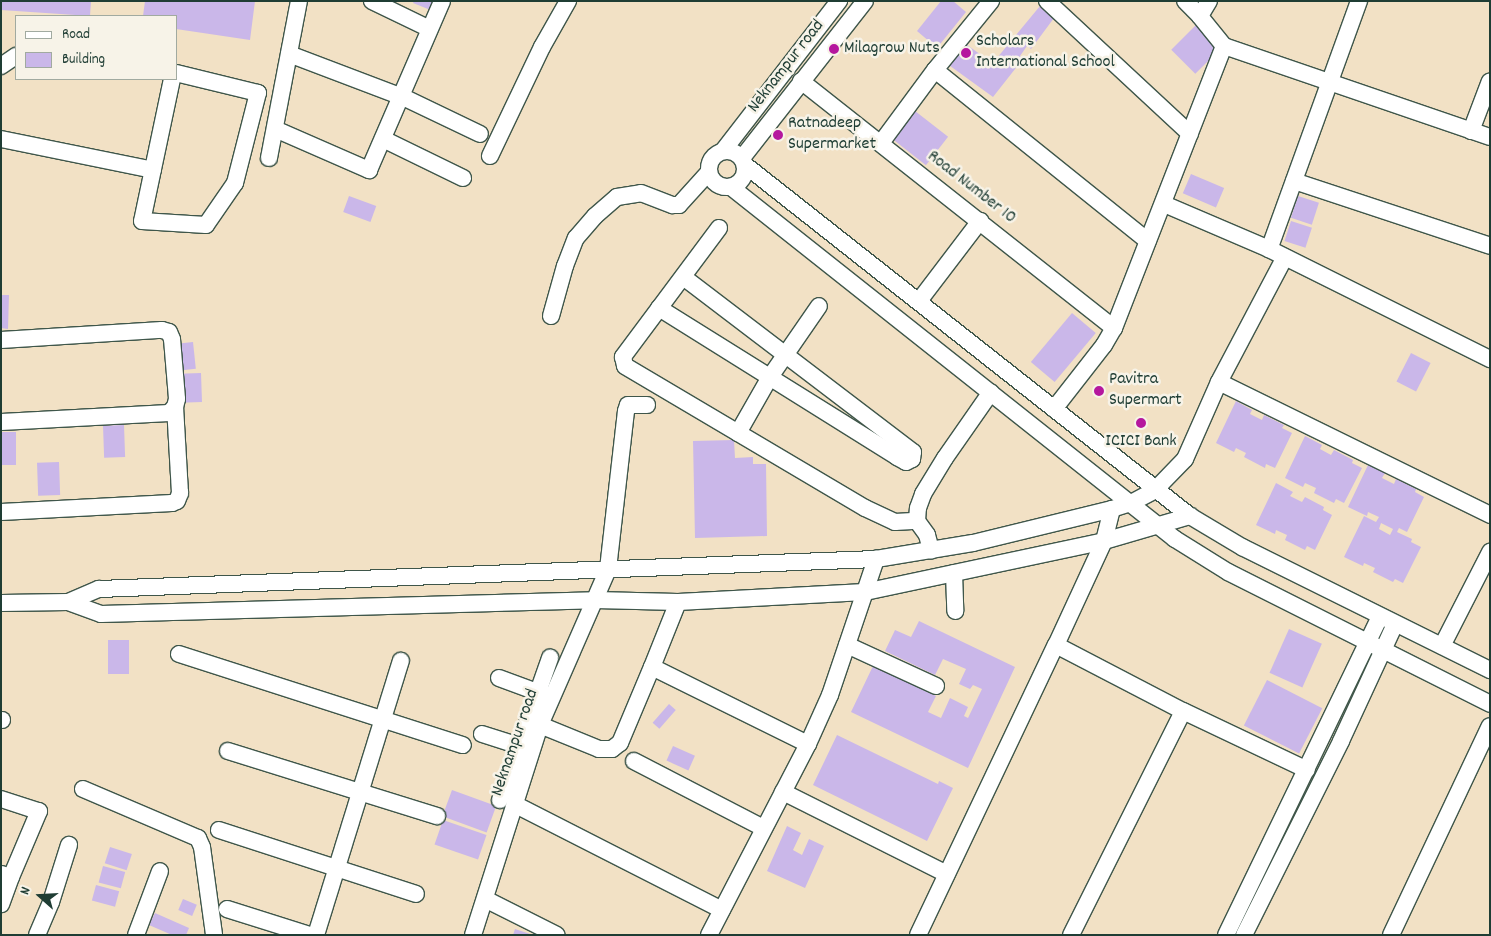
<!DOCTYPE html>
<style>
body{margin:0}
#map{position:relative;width:1491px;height:936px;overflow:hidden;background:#f2e1c5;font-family:Dekko,sans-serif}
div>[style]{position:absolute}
.building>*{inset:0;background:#cab7e9;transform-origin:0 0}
.roads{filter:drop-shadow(1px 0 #3f564a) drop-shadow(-1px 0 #3f564a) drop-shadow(0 1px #3f564a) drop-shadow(0 -1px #3f564a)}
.minor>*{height:16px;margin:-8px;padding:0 8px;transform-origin:8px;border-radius:8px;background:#fff}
.minor>.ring{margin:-8px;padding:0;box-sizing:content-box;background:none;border:16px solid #fff;border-radius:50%}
.dots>*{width:14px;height:14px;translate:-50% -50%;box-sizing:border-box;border:2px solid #f7f3e8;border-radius:50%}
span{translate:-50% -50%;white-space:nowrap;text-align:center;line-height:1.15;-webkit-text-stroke:5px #f7f3e8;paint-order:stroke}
.poi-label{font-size:18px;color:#1f3d34}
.left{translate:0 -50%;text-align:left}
.street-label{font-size:18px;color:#1f3d34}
.frame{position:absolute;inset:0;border:2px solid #1f3d34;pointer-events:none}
.legend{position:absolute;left:15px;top:15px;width:162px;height:65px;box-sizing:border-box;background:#f7f3e8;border:1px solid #a1aaa0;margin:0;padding:6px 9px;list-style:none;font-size:15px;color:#1f3d34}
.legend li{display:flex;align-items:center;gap:10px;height:25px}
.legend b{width:25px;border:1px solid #a1aaa0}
.north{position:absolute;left:15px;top:871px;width:50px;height:50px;-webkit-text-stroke:4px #f7f3e8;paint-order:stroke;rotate:289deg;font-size:14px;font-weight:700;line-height:20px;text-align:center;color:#1f3d34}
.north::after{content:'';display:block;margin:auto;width:18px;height:22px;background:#1f3d34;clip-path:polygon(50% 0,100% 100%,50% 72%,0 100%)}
</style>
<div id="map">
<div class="building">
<div style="clip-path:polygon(1px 1px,91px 1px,90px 16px,1px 10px)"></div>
<div style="clip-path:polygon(145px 1px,255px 1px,250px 40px,176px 29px,176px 16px,143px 16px)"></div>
<div style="clip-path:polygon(414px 1px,437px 1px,433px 11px,413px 3px)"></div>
<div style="clip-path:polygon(941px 1px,953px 1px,966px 12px,937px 48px,917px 31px)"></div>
<div style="clip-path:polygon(1040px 6px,1054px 18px,1031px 49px,1027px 46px,1020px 56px,1023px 59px,993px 97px,946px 63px,963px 42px,984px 57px,997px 58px)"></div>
<div style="left:1196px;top:25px;width:34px;height:35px;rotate:45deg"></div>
<div style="left:915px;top:111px;width:42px;height:36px;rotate:38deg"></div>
<div style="left:1191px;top:174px;width:36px;height:21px;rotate:23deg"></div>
<div style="left:349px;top:196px;width:29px;height:17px;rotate:20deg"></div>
<div style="left:1298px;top:196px;width:22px;height:23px;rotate:18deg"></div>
<div style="left:1291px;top:221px;width:22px;height:21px;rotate:18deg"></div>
<div style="clip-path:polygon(1px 295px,9px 295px,8px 329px,1px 328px)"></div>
<div style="left:1072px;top:313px;width:31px;height:64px;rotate:40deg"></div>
<div style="left:193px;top:342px;width:27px;height:16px;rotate:84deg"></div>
<div style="left:1411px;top:353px;width:22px;height:32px;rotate:27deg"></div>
<div style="left:201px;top:373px;width:29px;height:22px;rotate:88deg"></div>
<div style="clip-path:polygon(1236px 401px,1252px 410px,1250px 414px,1262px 420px,1264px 415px,1284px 425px,1282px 428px,1292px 433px,1275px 468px,1266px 464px,1265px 468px,1244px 457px,1246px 453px,1236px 448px,1234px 452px,1216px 443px)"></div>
<div style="left:124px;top:425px;width:32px;height:21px;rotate:88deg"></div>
<div style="left:1px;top:432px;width:15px;height:33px"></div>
<div style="clip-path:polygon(1305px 436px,1322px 445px,1320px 449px,1331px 455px,1334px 450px,1353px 460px,1352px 463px,1362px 468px,1344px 503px,1336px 499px,1334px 503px,1314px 493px,1316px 488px,1305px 483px,1303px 487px,1285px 478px)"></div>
<div style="clip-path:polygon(734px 440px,735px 458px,753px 457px,753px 464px,766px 464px,767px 536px,695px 538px,693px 441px)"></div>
<div style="left:59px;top:462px;width:33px;height:22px;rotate:88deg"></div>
<div style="clip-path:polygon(evenodd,1368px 465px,1385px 473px,1382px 478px,1394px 484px,1396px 479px,1416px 489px,1415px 492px,1424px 497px,1407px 532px,1399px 528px,1397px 532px,1412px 539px,1411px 542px,1421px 547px,1403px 583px,1395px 579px,1393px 582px,1373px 572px,1375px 568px,1364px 563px,1363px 566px,1344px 557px,1364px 516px,1376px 522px,1379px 517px,1368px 512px,1367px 516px,1348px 507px,1368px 465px,1381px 523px,1393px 529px,1390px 535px,1379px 529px,1381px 523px)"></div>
<div style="clip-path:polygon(1276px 483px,1293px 492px,1290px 496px,1302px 502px,1305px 497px,1324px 507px,1323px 510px,1332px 515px,1315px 550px,1307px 546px,1305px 550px,1285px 540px,1287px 535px,1276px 530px,1275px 534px,1256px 525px)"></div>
<div style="clip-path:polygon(919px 621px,1015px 667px,968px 768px,851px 712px,873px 666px,936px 696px,928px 712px,941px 718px,950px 698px,968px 707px,964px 716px,968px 718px,982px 689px,973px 685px,970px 689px,959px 684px,966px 669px,943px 659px,935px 675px,885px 651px,895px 630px,911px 637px)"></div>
<div style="left:1289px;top:629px;width:36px;height:48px;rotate:24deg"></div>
<div style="left:129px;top:640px;width:34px;height:21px;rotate:90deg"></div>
<div style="left:1267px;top:680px;width:62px;height:51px;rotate:27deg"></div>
<div style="left:669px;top:704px;width:9px;height:25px;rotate:41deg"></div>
<div style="clip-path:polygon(837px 735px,938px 784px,939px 781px,953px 788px,927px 841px,813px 785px)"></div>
<div style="left:673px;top:746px;width:24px;height:16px;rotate:24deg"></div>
<div style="left:452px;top:790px;width:47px;height:28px;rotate:20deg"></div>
<div style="left:443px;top:820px;width:46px;height:26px;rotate:19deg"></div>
<div style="clip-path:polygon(787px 826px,801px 833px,793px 850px,802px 855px,809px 839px,824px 846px,805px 888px,767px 871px)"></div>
<div style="left:110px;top:847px;width:23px;height:17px;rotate:18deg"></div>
<div style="left:103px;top:866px;width:23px;height:17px;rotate:15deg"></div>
<div style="left:96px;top:885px;width:24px;height:16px;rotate:15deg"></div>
<div style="left:183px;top:899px;width:15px;height:12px;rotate:23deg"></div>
<div style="clip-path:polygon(155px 913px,189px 928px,186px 935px,172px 935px,149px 925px)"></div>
<div style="clip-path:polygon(515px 929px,530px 934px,530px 935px,513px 935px)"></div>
</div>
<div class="roads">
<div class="minor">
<div style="left:372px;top:1px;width:64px;rotate:25.8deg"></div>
<div style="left:1047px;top:1px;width:195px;rotate:42.9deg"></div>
<div style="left:1359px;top:1px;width:264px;rotate:109.9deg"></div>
<div style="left:1269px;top:249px;width:247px;rotate:26.5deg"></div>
<div style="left:1200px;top:16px;width:17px;rotate:-59deg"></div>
<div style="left:1224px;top:46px;width:281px;rotate:18.9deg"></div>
<div style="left:289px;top:54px;width:124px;rotate:20.8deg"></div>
<div style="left:405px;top:98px;width:83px;rotate:25.6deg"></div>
<div style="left:1px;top:66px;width:18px;rotate:-34deg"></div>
<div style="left:935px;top:70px;width:273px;rotate:38.8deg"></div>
<div style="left:172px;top:79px;width:145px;rotate:101.9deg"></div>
<div style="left:142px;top:221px;width:64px;rotate:3.6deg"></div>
<div style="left:206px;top:225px;width:51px;rotate:-55.4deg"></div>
<div style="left:235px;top:183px;width:93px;rotate:-75.7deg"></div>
<div style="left:258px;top:93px;width:84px;rotate:-166.3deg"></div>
<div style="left:801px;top:81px;width:399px;rotate:38.3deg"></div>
<div style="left:275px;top:129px;width:103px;rotate:23.6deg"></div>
<div style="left:369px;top:170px;width:184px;rotate:-66.6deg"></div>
<div style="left:1471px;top:131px;width:53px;rotate:-69.2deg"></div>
<div style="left:1px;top:139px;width:155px;rotate:11.5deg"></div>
<div style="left:383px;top:139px;width:89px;rotate:26deg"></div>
<div style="left:881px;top:143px;width:91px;rotate:-53.5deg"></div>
<div style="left:935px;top:70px;width:89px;rotate:-50.9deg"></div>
<div class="ring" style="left:709px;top:151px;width:20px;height:20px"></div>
<div style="left:723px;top:151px;width:190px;rotate:-52.3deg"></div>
<div style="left:490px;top:156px;width:121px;rotate:-64.5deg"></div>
<div style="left:542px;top:47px;width:53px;rotate:-60.5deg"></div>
<div style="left:269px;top:158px;width:160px;rotate:-79.2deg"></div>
<div style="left:742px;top:158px;width:199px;rotate:-51.9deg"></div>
<div style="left:745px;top:165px;width:567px;rotate:38.27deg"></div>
<div style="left:1190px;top:516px;width:61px;rotate:30.8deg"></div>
<div style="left:1242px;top:547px;width:277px;rotate:26.4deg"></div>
<div style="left:1294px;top:181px;width:206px;rotate:18.3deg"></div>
<div style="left:731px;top:187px;width:567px;rotate:38.41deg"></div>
<div style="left:1175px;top:539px;width:62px;rotate:31.9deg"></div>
<div style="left:1228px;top:572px;width:293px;rotate:26.7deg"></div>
<div style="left:1164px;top:204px;width:114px;rotate:23.2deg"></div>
<div style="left:719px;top:228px;width:161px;rotate:126.7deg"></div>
<div style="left:623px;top:357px;width:9px;rotate:77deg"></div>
<div style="left:625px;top:366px;width:279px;rotate:30.6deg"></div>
<div style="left:865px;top:508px;width:33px;rotate:25deg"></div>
<div style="left:895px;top:522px;width:22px;rotate:-3deg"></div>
<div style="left:917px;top:521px;width:17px;rotate:54deg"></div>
<div style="left:927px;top:535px;width:16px;rotate:75deg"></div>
<div style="left:919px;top:301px;width:101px;rotate:-52.7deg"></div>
<div style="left:659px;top:308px;width:281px;rotate:32deg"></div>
<div style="left:897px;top:457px;width:10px;rotate:29deg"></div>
<div style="left:906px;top:462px;width:7px;rotate:-27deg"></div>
<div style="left:912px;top:459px;width:7px;rotate:-82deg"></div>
<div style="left:913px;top:452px;width:289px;rotate:-142.7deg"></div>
<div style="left:551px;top:316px;width:52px;rotate:-74.4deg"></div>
<div style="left:565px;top:266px;width:30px;rotate:-69deg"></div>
<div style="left:576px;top:238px;width:29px;rotate:-49deg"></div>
<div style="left:595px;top:216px;width:29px;rotate:-41deg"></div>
<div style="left:617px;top:197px;width:24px;rotate:-9deg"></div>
<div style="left:641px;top:193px;width:34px;rotate:21deg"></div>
<div style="left:673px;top:205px;width:6px"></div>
<div style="left:679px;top:205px;width:43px;rotate:-47.8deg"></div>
<div style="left:1px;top:340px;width:161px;rotate:-3.6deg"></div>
<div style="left:162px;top:330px;width:7px;rotate:16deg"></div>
<div style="left:169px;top:332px;width:8px;rotate:67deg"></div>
<div style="left:172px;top:339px;width:60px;rotate:85.2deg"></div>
<div style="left:177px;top:399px;width:8px;rotate:104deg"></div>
<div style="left:175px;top:407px;width:8px;rotate:135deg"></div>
<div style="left:169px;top:413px;width:168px;rotate:176.9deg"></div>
<div style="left:1219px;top:382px;width:302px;rotate:26.1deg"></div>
<div style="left:1054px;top:409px;width:81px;rotate:-52deg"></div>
<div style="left:1104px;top:345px;width:20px;rotate:-60deg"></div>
<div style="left:1114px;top:328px;width:303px;rotate:-68.7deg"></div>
<div style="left:1224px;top:46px;width:38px;rotate:-129deg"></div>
<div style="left:1200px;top:16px;width:21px;rotate:-135deg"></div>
<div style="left:738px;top:433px;width:64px;rotate:-60.3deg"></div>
<div style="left:770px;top:377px;width:86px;rotate:-55.4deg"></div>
<div style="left:1px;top:512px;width:171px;rotate:-3deg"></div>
<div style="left:172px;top:503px;width:5px;rotate:-22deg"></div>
<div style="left:177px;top:501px;width:9px;rotate:-69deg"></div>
<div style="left:180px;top:493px;width:86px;rotate:-93.3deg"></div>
<div style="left:917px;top:521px;width:13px;rotate:-86deg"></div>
<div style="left:918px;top:508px;width:15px;rotate:-70deg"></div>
<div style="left:923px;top:494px;width:42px;rotate:-58.6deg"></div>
<div style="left:945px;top:458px;width:80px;rotate:-55.1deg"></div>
<div style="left:954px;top:573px;width:38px;rotate:88deg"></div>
<div style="left:68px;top:602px;width:35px;rotate:20deg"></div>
<div style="left:101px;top:614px;width:494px;rotate:-1.6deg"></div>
<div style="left:595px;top:600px;width:83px;rotate:1.4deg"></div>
<div style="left:678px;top:602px;width:187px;rotate:-3.1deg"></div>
<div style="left:865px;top:592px;width:244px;rotate:-12deg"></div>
<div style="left:1104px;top:541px;width:90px;rotate:-16.2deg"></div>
<div style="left:678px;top:602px;width:70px;rotate:111.8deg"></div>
<div style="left:652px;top:667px;width:174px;rotate:26.3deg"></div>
<div style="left:1px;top:603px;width:67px;rotate:-0.9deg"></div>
<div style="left:68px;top:602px;width:34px;rotate:-23deg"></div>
<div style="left:99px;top:589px;width:778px;rotate:-2.21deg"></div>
<div style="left:876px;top:559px;width:98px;rotate:-9.4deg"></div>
<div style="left:973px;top:543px;width:143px;rotate:-13.7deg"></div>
<div style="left:1112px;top:509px;width:20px;rotate:-18deg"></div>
<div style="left:1131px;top:503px;width:27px;rotate:-28deg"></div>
<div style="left:1155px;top:490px;width:43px;rotate:-45.9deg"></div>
<div style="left:1185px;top:459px;width:84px;rotate:-66.2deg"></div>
<div style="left:1219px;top:382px;width:141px;rotate:-62.2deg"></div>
<div style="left:847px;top:645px;width:98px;rotate:24.7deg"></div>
<div style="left:1056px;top:645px;width:143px;rotate:27.5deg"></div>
<div style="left:1183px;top:711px;width:137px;rotate:25.4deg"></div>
<div style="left:1442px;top:646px;width:106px;rotate:-62.9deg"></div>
<div style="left:179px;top:654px;width:298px;rotate:17.8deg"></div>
<div style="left:499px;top:678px;width:52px;rotate:20.2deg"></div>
<div style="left:1px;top:720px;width:1px"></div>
<div style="left:540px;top:725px;width:64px;rotate:22.1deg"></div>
<div style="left:599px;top:749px;width:13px"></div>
<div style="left:612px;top:749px;width:10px;rotate:-37deg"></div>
<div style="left:620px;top:743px;width:82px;rotate:-67.2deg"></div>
<div style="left:482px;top:734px;width:49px;rotate:17.7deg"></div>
<div style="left:228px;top:751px;width:219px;rotate:17.3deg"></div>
<div style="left:634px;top:761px;width:145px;rotate:27.4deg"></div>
<div style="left:83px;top:789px;width:125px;rotate:23.1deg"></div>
<div style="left:198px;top:838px;width:10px;rotate:66deg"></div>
<div style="left:202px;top:847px;width:89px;rotate:82.2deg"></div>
<div style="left:783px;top:792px;width:183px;rotate:26.6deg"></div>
<div style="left:1px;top:799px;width:40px;rotate:18deg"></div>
<div style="left:39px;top:811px;width:72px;rotate:113deg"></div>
<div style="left:500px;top:800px;width:151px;rotate:-70.6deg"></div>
<div style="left:516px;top:805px;width:231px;rotate:27deg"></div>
<div style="left:219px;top:830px;width:207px;rotate:18deg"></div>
<div style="left:1px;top:874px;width:10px;rotate:17deg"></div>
<div style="left:11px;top:877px;width:29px;rotate:110deg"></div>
<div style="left:485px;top:899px;width:80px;rotate:26.6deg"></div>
<div style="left:227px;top:909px;width:87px;rotate:17.4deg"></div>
<div style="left:37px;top:935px;width:36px;rotate:-67deg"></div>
<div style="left:51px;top:902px;width:60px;rotate:-72.5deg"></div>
<div style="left:136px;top:935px;width:68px;rotate:-69.4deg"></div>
<div style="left:316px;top:935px;width:287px;rotate:-72.8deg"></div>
<div style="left:473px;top:935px;width:220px;rotate:-72.3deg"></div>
<div style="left:540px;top:725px;width:170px;rotate:-66.4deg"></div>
<div style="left:608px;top:569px;width:159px;rotate:-83.5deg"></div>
<div style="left:626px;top:411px;width:6px;rotate:-72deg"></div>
<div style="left:628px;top:405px;width:19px"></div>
<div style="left:709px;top:935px;width:215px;rotate:-62.6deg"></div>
<div style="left:808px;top:744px;width:54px;rotate:-65.8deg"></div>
<div style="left:830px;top:695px;width:144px;rotate:-71.3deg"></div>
<div style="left:918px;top:935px;width:321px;rotate:-64.6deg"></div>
<div style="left:1056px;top:645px;width:115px;rotate:-65.2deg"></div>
<div style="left:1104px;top:541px;width:33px;rotate:-76deg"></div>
<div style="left:1071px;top:935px;width:250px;rotate:-63.4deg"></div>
<div style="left:1226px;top:935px;width:353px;rotate:-64.2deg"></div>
<div style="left:1244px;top:935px;width:217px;rotate:-63.4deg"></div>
<div style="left:1341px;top:741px;width:129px;rotate:-65.2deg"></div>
<div style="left:1391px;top:935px;width:231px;rotate:-64.7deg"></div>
</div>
</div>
<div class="dots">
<div style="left:834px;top:49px;background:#b5179e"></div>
<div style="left:966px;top:53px;background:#b5179e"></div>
<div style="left:778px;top:135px;background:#b5179e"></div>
<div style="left:1099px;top:391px;background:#b5179e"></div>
<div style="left:1141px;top:423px;background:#b5179e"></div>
</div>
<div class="poi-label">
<span class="left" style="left:976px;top:53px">Scholars<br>International School</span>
<span class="left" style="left:844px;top:49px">Milagrow Nuts</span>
<span class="left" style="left:788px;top:135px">Ratnadeep<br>Supermarket</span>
<span class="left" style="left:1109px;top:391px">Pavitra<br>Supermart</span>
<span style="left:1141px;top:442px">ICICI Bank</span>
</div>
<div class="street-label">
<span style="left:787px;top:67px;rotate:-52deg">Neknampur road</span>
<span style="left:971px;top:188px;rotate:38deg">Road Number 10</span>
<span style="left:516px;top:743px;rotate:-71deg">Neknampur road</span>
</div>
<div class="frame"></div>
<ul class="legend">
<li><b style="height:6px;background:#fff"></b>Road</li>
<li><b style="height:14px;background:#cab7e9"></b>Building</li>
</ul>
<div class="north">N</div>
</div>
